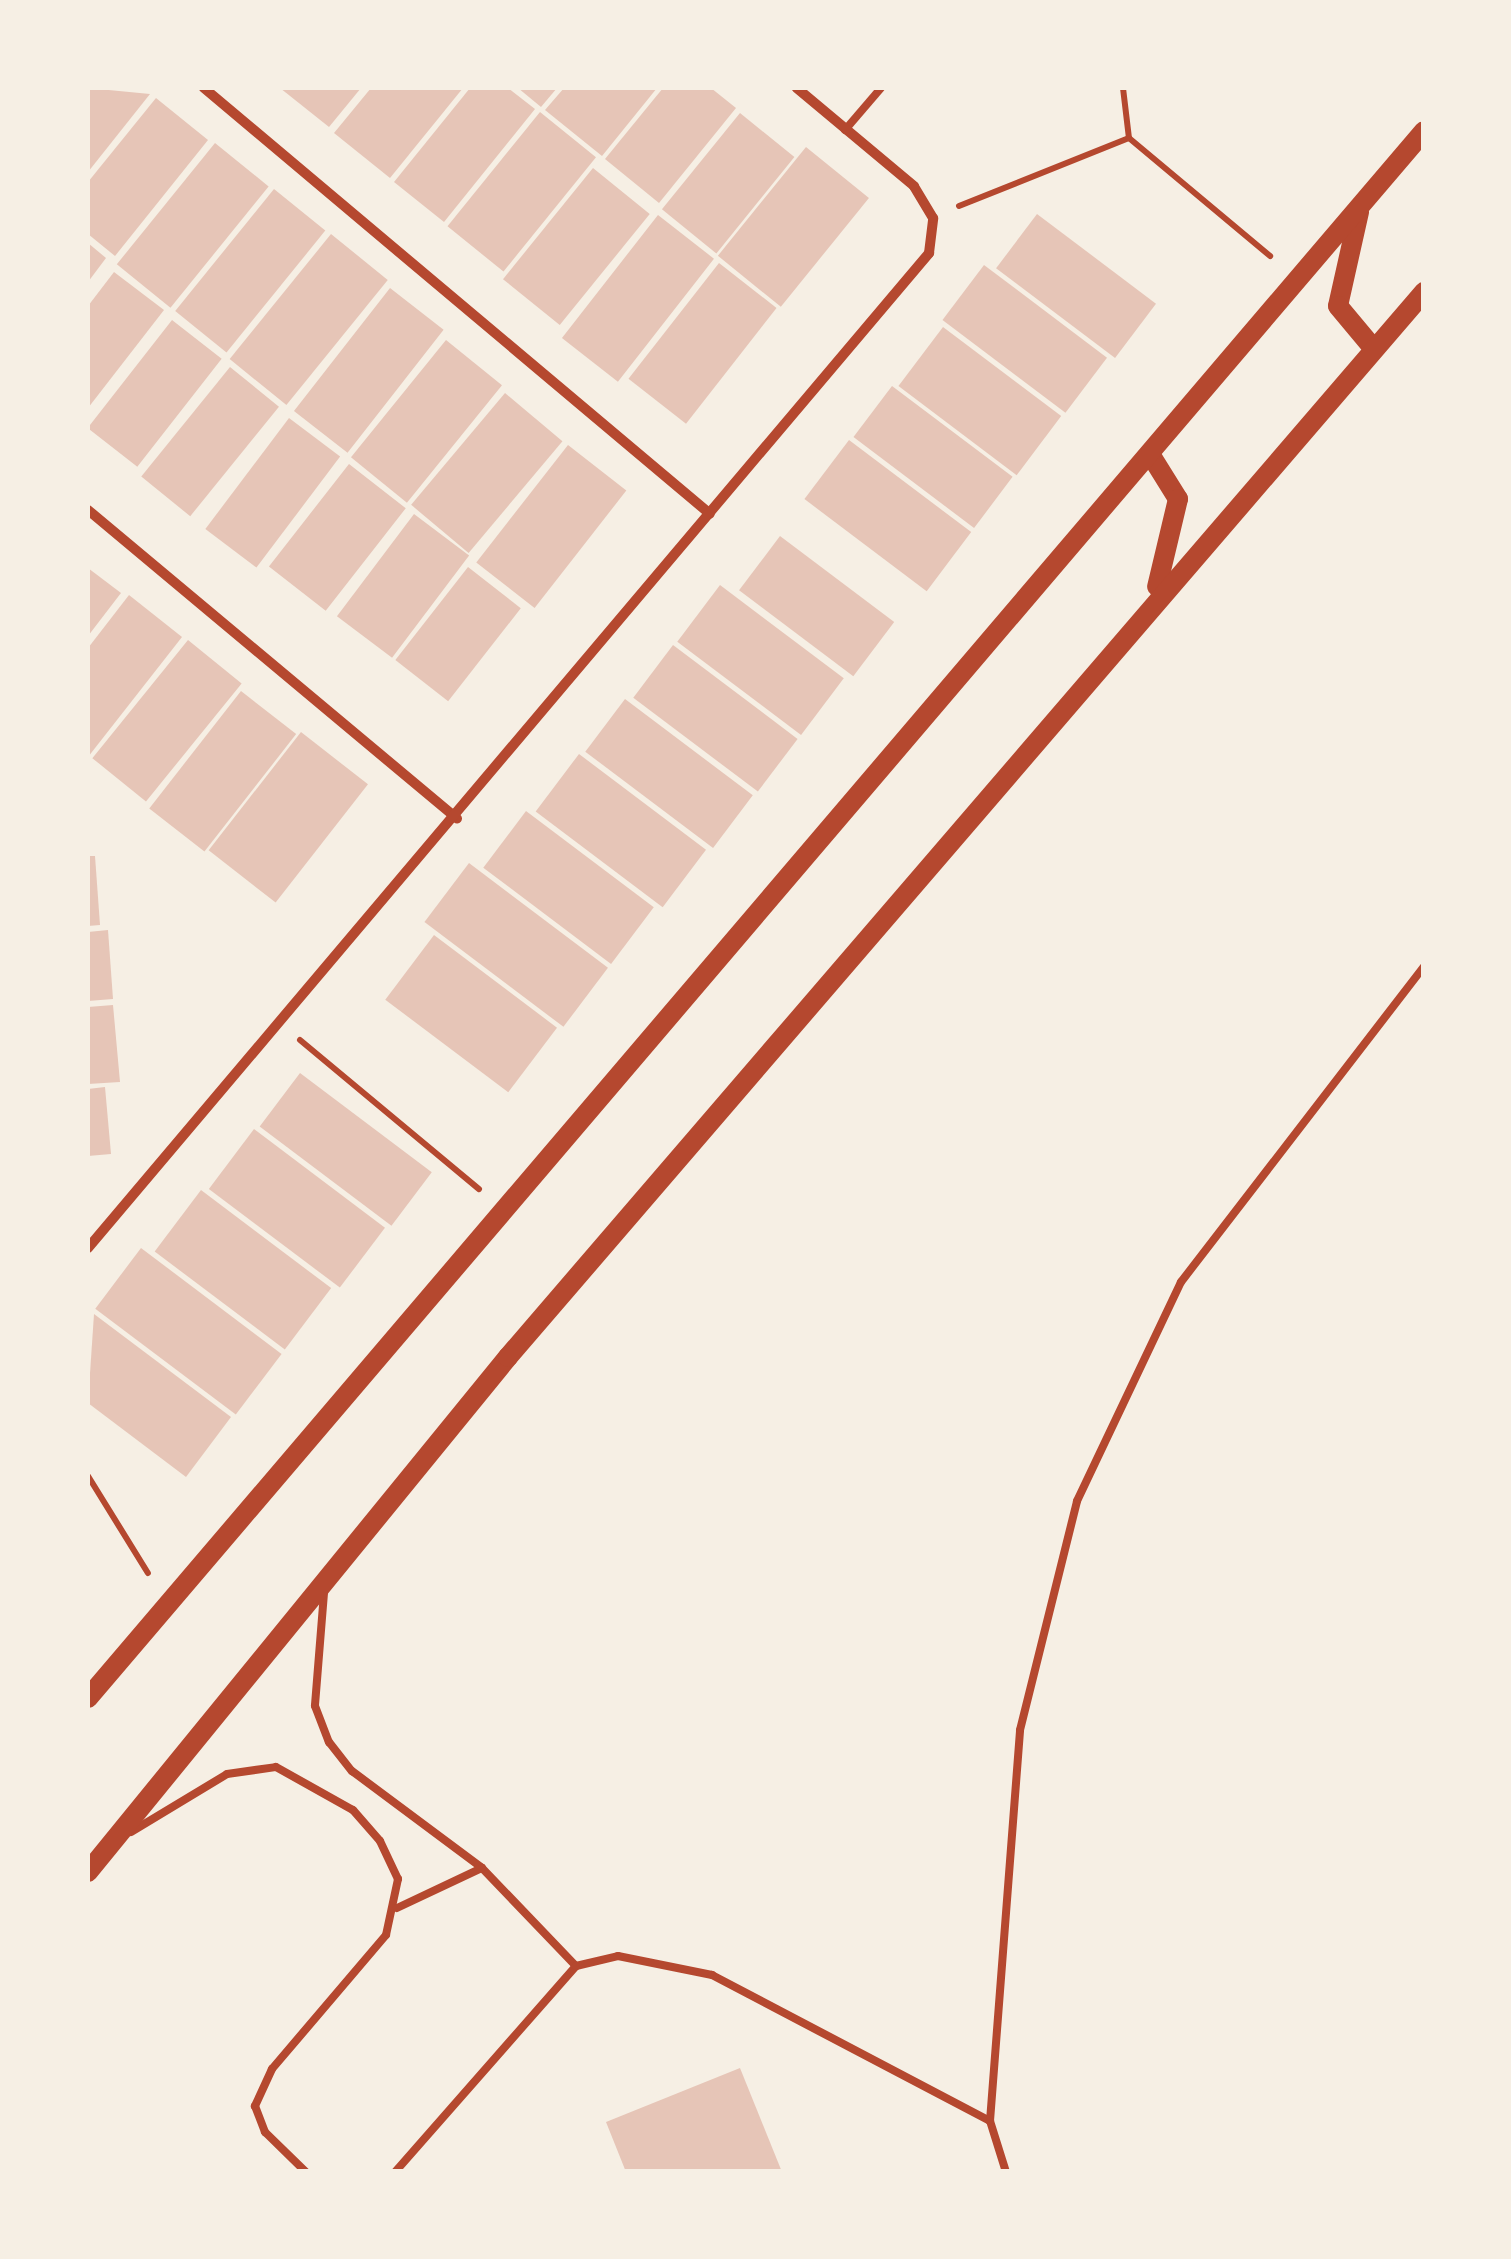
<!DOCTYPE html>
<style>
body{margin:0}
#map{position:relative;width:1511px;height:2259px;overflow:hidden;background:#f6efe4;font-family:Spectral,serif}
div>[style]{position:absolute}
.building>*{inset:0;background:#e6c5b7;transform-origin:0 0}
.path>*{height:6px;margin:-3px;padding:0 3px;transform-origin:3px;border-radius:3px;background:#b5482f}
.service>*{height:8px;margin:-4px;padding:0 4px;transform-origin:4px;border-radius:4px;background:#b5482f}
.minor>*{height:10px;margin:-5px;padding:0 5px;transform-origin:5px;border-radius:5px;background:#b5482f}
.secondary>*{height:20px;margin:-10px;padding:0 10px;transform-origin:10px;border-radius:10px;background:#b5482f}
span{translate:-50% -50%;white-space:nowrap;text-align:center;line-height:1.15;-webkit-text-stroke:9px #f6efe4;paint-order:stroke}
.frame{position:absolute;inset:0;border:90px solid #f6efe4;pointer-events:none}
</style>
<div id="map">
<div class="building">
<div style="clip-path:polygon(88px 88px,150px 94px,88px 172px)"></div>
<div style="clip-path:polygon(280px 88px,361px 88px,329px 127px)"></div>
<div style="clip-path:polygon(371px 88px,463px 88px,390px 178px,334px 133px)"></div>
<div style="clip-path:polygon(470px 88px,508px 88px,535px 109px,444px 222px,394px 182px)"></div>
<div style="clip-path:polygon(518px 88px,557px 88px,541px 107px)"></div>
<div style="clip-path:polygon(564px 88px,657px 88px,602px 156px,545px 110px)"></div>
<div style="clip-path:polygon(663px 88px,711px 88px,736px 108px,659px 203px,605px 159px)"></div>
<div style="clip-path:polygon(156px 98px,208px 140px,115px 256px,88px 234px,88px 182px)"></div>
<div style="left:540px;top:112px;width:72px;height:147px;rotate:39deg"></div>
<div style="left:740px;top:113px;width:70px;height:124px;rotate:39deg"></div>
<div style="left:215px;top:143px;width:69px;height:156px;rotate:39deg"></div>
<div style="left:806px;top:147px;width:81px;height:140px;rotate:39deg"></div>
<div style="left:593px;top:168px;width:73px;height:143px;rotate:39deg"></div>
<div style="left:274px;top:189px;width:66px;height:157px;rotate:39deg"></div>
<div style="left:1037px;top:214px;width:149px;height:68px;rotate:37deg"></div>
<div style="left:658px;top:215px;width:71px;height:156px;rotate:38deg"></div>
<div style="left:331px;top:234px;width:73px;height:161px;rotate:39deg"></div>
<div style="clip-path:polygon(88px 243px,106px 258px,88px 282px)"></div>
<div style="left:719px;top:263px;width:73px;height:147px;rotate:38deg"></div>
<div style="left:984px;top:265px;width:154px;height:69px;rotate:37deg"></div>
<div style="clip-path:polygon(114px 272px,164px 310px,88px 408px,88px 306px)"></div>
<div style="left:390px;top:288px;width:68px;height:156px;rotate:38deg"></div>
<div style="left:172px;top:320px;width:63px;height:137px;rotate:38deg"></div>
<div style="left:943px;top:327px;width:148px;height:74px;rotate:37deg"></div>
<div style="left:446px;top:340px;width:72px;height:151px;rotate:39deg"></div>
<div style="left:230px;top:367px;width:63px;height:141px;rotate:39deg"></div>
<div style="left:892px;top:386px;width:151px;height:64px;rotate:37deg"></div>
<div style="left:505px;top:393px;width:75px;height:146px;rotate:40deg"></div>
<div style="left:289px;top:418px;width:64px;height:139px;rotate:37deg"></div>
<div style="left:849px;top:440px;width:153px;height:74px;rotate:37deg"></div>
<div style="left:568px;top:445px;width:74px;height:149px;rotate:38deg"></div>
<div style="left:349px;top:464px;width:72px;height:130px;rotate:38deg"></div>
<div style="left:414px;top:514px;width:69px;height:128px;rotate:37deg"></div>
<div style="left:780px;top:536px;width:143px;height:68px;rotate:37deg"></div>
<div style="left:468px;top:567px;width:67px;height:118px;rotate:38deg"></div>
<div style="clip-path:polygon(88px 568px,121px 593px,88px 636px)"></div>
<div style="left:720px;top:585px;width:155px;height:71px;rotate:37deg"></div>
<div style="clip-path:polygon(129px 595px,182px 637px,88px 757px,88px 648px)"></div>
<div style="left:188px;top:640px;width:69px;height:152px;rotate:39deg"></div>
<div style="left:673px;top:645px;width:156px;height:66px;rotate:37deg"></div>
<div style="left:241px;top:691px;width:70px;height:149px;rotate:38deg"></div>
<div style="left:625px;top:699px;width:160px;height:66px;rotate:37deg"></div>
<div style="left:301px;top:732px;width:85px;height:150px;rotate:38deg"></div>
<div style="left:579px;top:754px;width:159px;height:72px;rotate:37deg"></div>
<div style="left:526px;top:811px;width:160px;height:71px;rotate:37deg"></div>
<div style="clip-path:polygon(88px 856px,95px 856px,100px 925px,88px 926px)"></div>
<div style="left:469px;top:863px;width:174px;height:74px;rotate:37deg"></div>
<div style="clip-path:polygon(108px 930px,113px 999px,88px 1001px,88px 932px)"></div>
<div style="left:434px;top:935px;width:154px;height:81px;rotate:37deg"></div>
<div style="clip-path:polygon(113px 1005px,120px 1082px,88px 1084px,88px 1007px)"></div>
<div style="left:300px;top:1073px;width:165px;height:67px;rotate:37deg"></div>
<div style="clip-path:polygon(105px 1087px,111px 1154px,88px 1156px,88px 1089px)"></div>
<div style="left:254px;top:1129px;width:164px;height:75px;rotate:37deg"></div>
<div style="left:201px;top:1190px;width:163px;height:77px;rotate:37deg"></div>
<div style="left:141px;top:1248px;width:176px;height:76px;rotate:37deg"></div>
<div style="clip-path:polygon(94px 1314px,231px 1417px,186px 1477px,88px 1403px)"></div>
<div style="clip-path:polygon(740px 2068px,782px 2172px,626px 2172px,606px 2122px)"></div>
</div>
<div class="path">
<div style="left:1123px;top:88px;width:50px;rotate:83.2deg"></div>
<div style="left:959px;top:206px;width:183px;rotate:-21.8deg"></div>
<div style="left:1129px;top:138px;width:184px;rotate:39.9deg"></div>
<div style="left:300px;top:1040px;width:233px;rotate:39.8deg"></div>
<div style="left:88px;top:1476px;width:114px;rotate:58.3deg"></div>
</div>
<div class="service">
<div style="left:845px;top:130px;width:55px;rotate:-49.4deg"></div>
<div style="left:324px;top:1593px;width:113px;rotate:94.6deg"></div>
<div style="left:315px;top:1706px;width:39px;rotate:69deg"></div>
<div style="left:329px;top:1742px;width:37px;rotate:52deg"></div>
<div style="left:352px;top:1771px;width:162px;rotate:36.7deg"></div>
<div style="left:482px;top:1868px;width:136px;rotate:46.2deg"></div>
<div style="left:576px;top:1966px;width:274px;rotate:131.3deg"></div>
<div style="left:131px;top:1832px;width:112px;rotate:-31.1deg"></div>
<div style="left:227px;top:1774px;width:49px;rotate:-8.1deg"></div>
<div style="left:276px;top:1767px;width:88px;rotate:29.2deg"></div>
<div style="left:353px;top:1810px;width:41px;rotate:48.9deg"></div>
<div style="left:380px;top:1841px;width:42px;rotate:64.7deg"></div>
<div style="left:398px;top:1879px;width:57px;rotate:102.1deg"></div>
<div style="left:386px;top:1935px;width:176px;rotate:130.4deg"></div>
<div style="left:272px;top:2069px;width:41px;rotate:114.7deg"></div>
<div style="left:255px;top:2106px;width:28px;rotate:69deg"></div>
<div style="left:265px;top:2132px;width:57px;rotate:44.3deg"></div>
<div style="left:397px;top:1908px;width:94px;rotate:-25.2deg"></div>
<div style="left:576px;top:1966px;width:43px;rotate:-13.4deg"></div>
<div style="left:618px;top:1956px;width:96px;rotate:11.4deg"></div>
<div style="left:712px;top:1975px;width:314px;rotate:27.7deg"></div>
<div style="left:1006px;top:2172px;width:53px;rotate:-107.4deg"></div>
<div style="left:990px;top:2121px;width:392px;rotate:-85.6deg"></div>
<div style="left:1020px;top:1730px;width:236px;rotate:-76deg"></div>
<div style="left:1077px;top:1501px;width:242px;rotate:-64.6deg"></div>
<div style="left:1181px;top:1282px;width:399px;rotate:-52.4deg"></div>
</div>
<div class="minor">
<div style="left:204px;top:88px;width:661px;rotate:40.09deg"></div>
<div style="left:88px;top:510px;width:481px;rotate:39.9deg"></div>
<div style="left:88px;top:1248px;width:1303px;rotate:-49.79deg"></div>
<div style="left:929px;top:253px;width:35px;rotate:-83deg"></div>
<div style="left:933px;top:218px;width:37px;rotate:-121deg"></div>
<div style="left:914px;top:186px;width:153px;rotate:-140.1deg"></div>
</div>
<div class="secondary">
<div style="left:1359px;top:212px;width:96px;rotate:102.6deg"></div>
<div style="left:1338px;top:306px;width:56px;rotate:50.1deg"></div>
<div style="left:1150px;top:454px;width:53px;rotate:58.1deg"></div>
<div style="left:1178px;top:499px;width:90px;rotate:103.4deg"></div>
<div style="left:88px;top:1698px;width:2059px;rotate:-49.55deg"></div>
<div style="left:88px;top:1872px;width:665px;rotate:-50.8deg"></div>
<div style="left:508px;top:1357px;width:1405px;rotate:-49.3deg"></div>
</div>
<div class="frame"></div>
</div>
